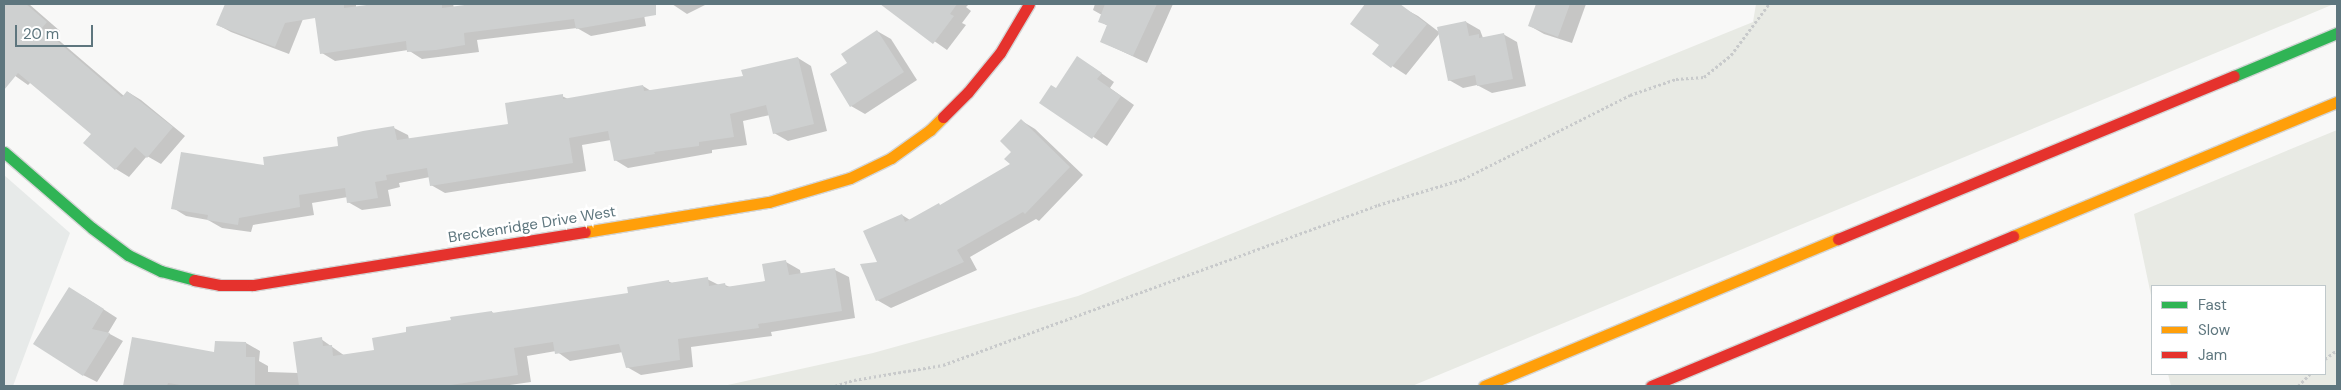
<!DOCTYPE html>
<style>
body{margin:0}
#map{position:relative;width:2341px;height:390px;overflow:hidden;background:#f8f8f7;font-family:"DM Sans",sans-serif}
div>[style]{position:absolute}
.built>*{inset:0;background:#e7eae9}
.green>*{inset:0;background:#e8eae4}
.shadow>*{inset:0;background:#0003}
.building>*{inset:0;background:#ced0d0}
.path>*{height:3px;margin-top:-1.5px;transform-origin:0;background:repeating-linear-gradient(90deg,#c8cacb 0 2.5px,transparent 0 5px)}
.roads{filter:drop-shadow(1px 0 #d4d5d5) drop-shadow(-1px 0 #d4d5d5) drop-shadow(0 1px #d4d5d5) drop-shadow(0 -1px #d4d5d5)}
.fast>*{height:11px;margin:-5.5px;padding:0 5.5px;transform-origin:5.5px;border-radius:5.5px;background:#30b455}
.slow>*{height:11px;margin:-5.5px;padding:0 5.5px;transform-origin:5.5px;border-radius:5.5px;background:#ff9f0a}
.jam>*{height:11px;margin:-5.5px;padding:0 5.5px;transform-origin:5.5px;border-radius:5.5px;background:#e5322d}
span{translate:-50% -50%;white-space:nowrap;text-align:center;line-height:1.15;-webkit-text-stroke:5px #fff;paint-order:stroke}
.street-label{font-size:15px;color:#5e767e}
.frame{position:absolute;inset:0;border:5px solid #5e767e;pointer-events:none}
.legend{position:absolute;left:2151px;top:285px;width:175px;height:90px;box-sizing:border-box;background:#fff;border:1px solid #bfc8cb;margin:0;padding:6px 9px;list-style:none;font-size:15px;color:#5e767e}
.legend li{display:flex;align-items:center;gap:10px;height:25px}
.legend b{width:25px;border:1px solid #bfc8cb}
.scale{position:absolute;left:15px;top:25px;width:78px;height:22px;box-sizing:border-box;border:2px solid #5e767e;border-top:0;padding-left:6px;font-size:15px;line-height:18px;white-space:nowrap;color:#5e767e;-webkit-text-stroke:4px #fff;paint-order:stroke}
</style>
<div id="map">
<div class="built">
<div style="clip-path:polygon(4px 175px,70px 233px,13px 386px,4px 386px)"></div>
</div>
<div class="green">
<div style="clip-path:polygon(1756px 4px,2334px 4px,1412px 386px,723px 386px,873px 353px,1078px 296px,1753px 22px)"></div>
<div style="clip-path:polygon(2337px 130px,2337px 386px,2171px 386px,2168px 374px,2325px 374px,2325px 286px,2152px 286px,2152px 300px,2134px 214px)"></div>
</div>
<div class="shadow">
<div style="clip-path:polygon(4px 4px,29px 4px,60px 31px,55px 37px,124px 96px,128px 92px,141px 100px,185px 136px,161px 164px,147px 156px,129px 177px,116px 169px,85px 143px,92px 134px,31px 82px,28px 85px,4px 68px)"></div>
<div style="clip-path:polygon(226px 4px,274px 4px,303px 19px,289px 54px,231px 32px,218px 25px)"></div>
<div style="clip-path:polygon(313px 4px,356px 4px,356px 8px,382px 4px,453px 4px,454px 8px,481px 4px,642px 4px,646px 26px,591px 36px,577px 28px,477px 40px,479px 52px,422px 59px,408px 50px,335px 61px,322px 53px)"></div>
<div style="clip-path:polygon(672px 4px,707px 4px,687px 14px)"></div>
<div style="clip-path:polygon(895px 4px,969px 4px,966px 7px,971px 11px,962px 23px,966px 25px,947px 50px,890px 10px)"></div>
<div style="clip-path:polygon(1095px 4px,1173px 4px,1147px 63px,1102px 42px,1108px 26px,1099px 21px,1102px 15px,1093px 10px)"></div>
<div style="clip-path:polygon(1366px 4px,1396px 4px,1418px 16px,1439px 32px,1466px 22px,1480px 30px,1483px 38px,1503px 34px,1517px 42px,1526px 86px,1492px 93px,1477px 85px,1463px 88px,1449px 80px,1439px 34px,1406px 75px,1374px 54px,1381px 45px,1352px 24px)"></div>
<div style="clip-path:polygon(1537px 4px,1586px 4px,1572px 43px,1544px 34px,1530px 26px)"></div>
<div style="clip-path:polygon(877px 31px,891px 39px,917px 80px,865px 114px,851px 106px,848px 64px)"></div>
<div style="clip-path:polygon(798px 58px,811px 66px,827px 131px,788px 141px,774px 133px,770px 115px,743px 121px,747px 145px,712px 150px,712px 153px,628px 168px,615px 160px,611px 140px,582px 145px,586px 171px,445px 193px,431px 185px,430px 177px,399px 183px,400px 187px,388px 190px,391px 206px,362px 210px,348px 202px,348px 197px,312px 203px,314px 215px,253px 225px,251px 232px,222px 228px,208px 220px,186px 216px,173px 208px,266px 166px,339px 147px,394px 128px,408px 135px,409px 139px,509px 126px,562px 96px,568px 99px,643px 86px,651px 91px,744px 77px)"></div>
<div style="clip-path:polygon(1091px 66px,1114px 82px,1110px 88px,1134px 105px,1107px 146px,1041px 102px)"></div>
<div style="clip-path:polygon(1022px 121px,1035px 129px,1083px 175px,1039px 221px,1036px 219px,970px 257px,977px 270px,891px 308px,877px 300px,879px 263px,902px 215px,910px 220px,941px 206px,1012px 165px,1013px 152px)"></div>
<div style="clip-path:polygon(786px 262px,800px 270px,801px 275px,835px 270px,849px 277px,855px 318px,771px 332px,772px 336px,691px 347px,693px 367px,641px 375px,627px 367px,623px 352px,570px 361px,556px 351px,527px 356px,531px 382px,502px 386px,125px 386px,246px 343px,260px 351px,259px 361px,268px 366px,268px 372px,299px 373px,321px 339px,345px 356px,375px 351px,408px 333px,492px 312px,495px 314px,629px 294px,668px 281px,672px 283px,707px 279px,719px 285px,725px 285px,730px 287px,766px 283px)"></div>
<div style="clip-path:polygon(83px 296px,117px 318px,108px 333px,123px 341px,97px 382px,83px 375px)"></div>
</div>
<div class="building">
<div style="clip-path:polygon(4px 4px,26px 4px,47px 22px,42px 28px,122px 97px,127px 91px,173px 127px,147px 158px,135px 147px,115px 170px,83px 143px,91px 134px,18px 73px,4px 90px)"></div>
<div style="clip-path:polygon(225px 4px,344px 4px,344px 8px,374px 4px,442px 4px,442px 8px,472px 4px,656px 4px,656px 15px,576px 29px,574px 19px,464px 33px,465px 45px,436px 50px,407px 52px,406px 41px,320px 54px,315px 18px,285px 23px,275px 47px,216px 25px)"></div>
<div style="clip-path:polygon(880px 4px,957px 4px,950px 14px,954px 16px,933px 44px)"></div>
<div style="clip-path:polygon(1105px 4px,1157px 4px,1133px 56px,1100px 42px,1107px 25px,1098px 22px)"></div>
<div style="clip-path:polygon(1365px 4px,1400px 4px,1427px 24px,1391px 68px,1372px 54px,1379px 45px,1350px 24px)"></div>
<div style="clip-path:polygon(1536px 4px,1570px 4px,1558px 37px,1528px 26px)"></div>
<div style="clip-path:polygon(1466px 21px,1469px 36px,1479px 34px,1479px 38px,1504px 33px,1513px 79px,1477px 86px,1475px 75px,1448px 81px,1437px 27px)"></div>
<div style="clip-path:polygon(877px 30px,904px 72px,850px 107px,830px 74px,847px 63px,841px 54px)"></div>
<div style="clip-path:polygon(1077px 56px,1102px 73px,1097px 79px,1121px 96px,1092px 139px,1039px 103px,1051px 85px,1056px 88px)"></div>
<div style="clip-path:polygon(798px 57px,814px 124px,773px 134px,766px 105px,730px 114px,734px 137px,699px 142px,699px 146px,654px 152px,655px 154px,614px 161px,608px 131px,569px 138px,573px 163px,430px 186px,427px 168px,386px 175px,387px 180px,375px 182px,378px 198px,347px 203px,345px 188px,299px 195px,300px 207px,239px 218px,238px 225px,207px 220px,208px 215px,171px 209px,181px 152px,264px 165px,263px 157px,338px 146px,337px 137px,363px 131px,394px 126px,397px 140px,508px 124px,505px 103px,563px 94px,563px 99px,643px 85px,644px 91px,743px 76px,741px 70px)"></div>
<div style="clip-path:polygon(1021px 119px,1070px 167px,1025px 214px,1023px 212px,957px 250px,964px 262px,876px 301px,860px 264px,877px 262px,863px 231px,902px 214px,905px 222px,939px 203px,940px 205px,1010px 164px,1004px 159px,1011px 152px,1000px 141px)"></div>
<div style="clip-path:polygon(786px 260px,789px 275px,835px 268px,842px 311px,758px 324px,759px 328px,678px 339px,680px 360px,626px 368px,619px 344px,555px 354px,553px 342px,514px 348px,518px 375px,444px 386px,299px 386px,293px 342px,322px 337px,323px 346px,332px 345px,333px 356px,374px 350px,372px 338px,406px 332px,406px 327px,451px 320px,450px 317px,492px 311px,492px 313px,628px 293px,627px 287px,669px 280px,669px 283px,708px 277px,709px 286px,725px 283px,726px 287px,765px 281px,762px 264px)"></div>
<div style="clip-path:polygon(69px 287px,104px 309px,92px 329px,110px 333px,83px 376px,33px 344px)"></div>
<div style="clip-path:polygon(132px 337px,214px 352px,215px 341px,246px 342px,246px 357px,255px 357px,255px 386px,186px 386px,168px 383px,167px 386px,123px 386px)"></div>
</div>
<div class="path">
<div style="left:2325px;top:359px;width:15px;rotate:-37deg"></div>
<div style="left:835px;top:386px;width:20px;rotate:-18deg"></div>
<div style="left:854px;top:380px;width:90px;rotate:-9.6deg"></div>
<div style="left:943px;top:365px;width:463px;rotate:-20.2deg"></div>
<div style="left:1378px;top:205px;width:89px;rotate:-17deg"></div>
<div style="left:1463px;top:179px;width:187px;rotate:-26.7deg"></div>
<div style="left:1630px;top:95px;width:49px;rotate:-19.2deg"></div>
<div style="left:1676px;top:79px;width:28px;rotate:-4deg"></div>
<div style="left:1704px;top:77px;width:35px;rotate:-39deg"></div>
<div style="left:1731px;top:55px;width:64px;rotate:-53.3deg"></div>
<div style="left:2298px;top:386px;width:17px;rotate:-45deg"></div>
</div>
<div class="roads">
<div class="fast">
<div style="left:2234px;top:76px;width:112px;rotate:-22.7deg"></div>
<div style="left:4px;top:152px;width:116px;rotate:40.8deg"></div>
<div style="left:92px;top:228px;width:45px;rotate:36.9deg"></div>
<div style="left:128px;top:255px;width:37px;rotate:26deg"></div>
<div style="left:161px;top:271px;width:34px;rotate:15deg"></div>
</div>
<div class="slow">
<div style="left:585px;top:232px;width:186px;rotate:-9.3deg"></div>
<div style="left:769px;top:202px;width:84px;rotate:-16.5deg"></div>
<div style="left:850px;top:178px;width:46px;rotate:-26deg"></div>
<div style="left:891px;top:158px;width:48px;rotate:-35.7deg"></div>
<div style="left:930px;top:130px;width:18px;rotate:-45deg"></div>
<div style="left:2013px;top:236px;width:351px;rotate:-22.5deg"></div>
<div style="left:1484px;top:386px;width:383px;rotate:-22.6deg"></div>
</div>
<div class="jam">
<div style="left:943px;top:117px;width:35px;rotate:-45deg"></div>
<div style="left:968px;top:92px;width:50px;rotate:-50.6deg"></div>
<div style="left:1000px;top:53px;width:57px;rotate:-59.4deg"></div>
<div style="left:1838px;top:239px;width:428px;rotate:-22.4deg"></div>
<div style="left:194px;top:280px;width:26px;rotate:11deg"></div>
<div style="left:220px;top:285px;width:33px"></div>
<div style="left:253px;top:285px;width:336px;rotate:-9.1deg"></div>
<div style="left:1651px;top:386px;width:392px;rotate:-22.5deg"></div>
</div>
</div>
<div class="street-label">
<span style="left:532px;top:225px;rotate:-9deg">Breckenridge Drive West</span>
</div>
<div class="frame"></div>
<ul class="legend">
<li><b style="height:6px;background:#30b455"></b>Fast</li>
<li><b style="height:6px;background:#ff9f0a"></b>Slow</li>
<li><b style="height:6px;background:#e5322d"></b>Jam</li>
</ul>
<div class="scale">20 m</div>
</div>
